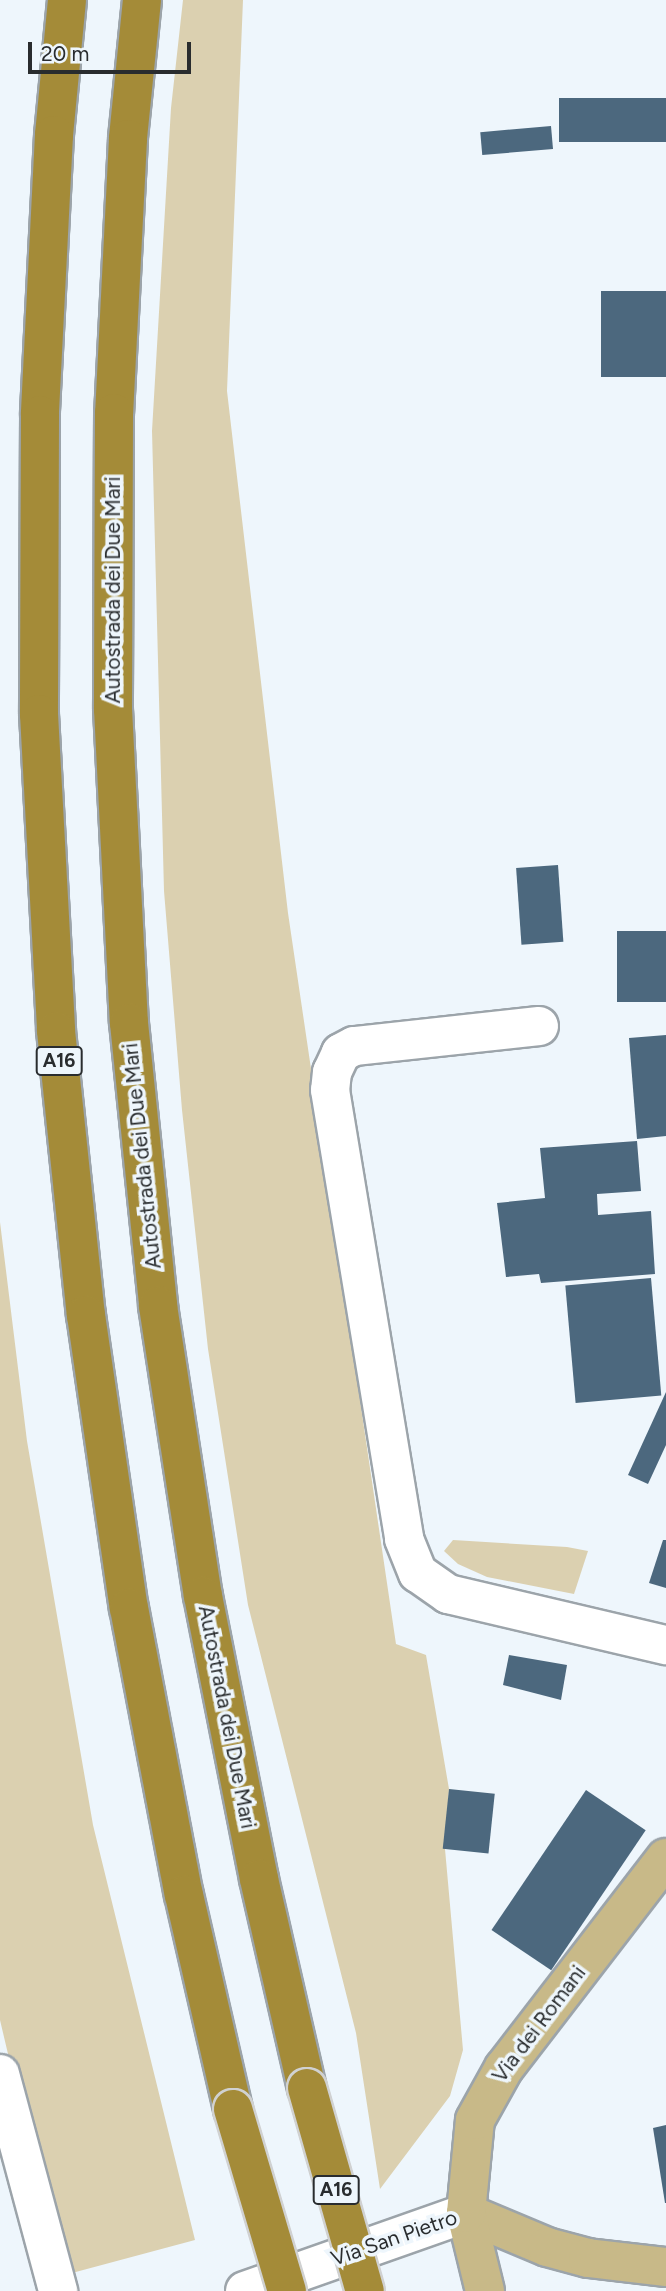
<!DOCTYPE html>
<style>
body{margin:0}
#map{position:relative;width:666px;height:2291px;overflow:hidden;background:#eef6fc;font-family:Figtree,sans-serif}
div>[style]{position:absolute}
.green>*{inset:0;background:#dbd0b0}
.building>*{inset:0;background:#4c687e;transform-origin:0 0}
.roads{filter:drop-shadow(2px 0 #9ca4aa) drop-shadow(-2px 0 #9ca4aa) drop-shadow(0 2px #9ca4aa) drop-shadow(0 -2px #9ca4aa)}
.minor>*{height:38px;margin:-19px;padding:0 19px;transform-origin:19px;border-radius:19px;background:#fff}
.major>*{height:38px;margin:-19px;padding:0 19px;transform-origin:19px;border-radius:19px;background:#c8b988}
.highway>*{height:38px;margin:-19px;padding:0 19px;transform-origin:19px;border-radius:19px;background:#a48b38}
.bridges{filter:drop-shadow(2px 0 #d0d1d1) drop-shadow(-2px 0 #d0d1d1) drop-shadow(0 2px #d0d1d1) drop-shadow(0 -2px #d0d1d1)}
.highway-bridge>*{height:38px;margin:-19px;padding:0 19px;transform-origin:19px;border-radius:19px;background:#a48b38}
span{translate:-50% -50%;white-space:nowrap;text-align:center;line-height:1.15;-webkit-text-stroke:7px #eef6fc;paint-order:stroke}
.shield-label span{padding:2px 5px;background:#eef6fc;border:2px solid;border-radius:5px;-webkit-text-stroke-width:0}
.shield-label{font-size:19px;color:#292c2e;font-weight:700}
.street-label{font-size:21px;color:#292c2e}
.scale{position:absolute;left:28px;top:42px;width:163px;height:32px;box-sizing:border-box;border:4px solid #292c2e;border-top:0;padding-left:9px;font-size:21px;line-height:24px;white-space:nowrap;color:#292c2e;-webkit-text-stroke:5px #eef6fc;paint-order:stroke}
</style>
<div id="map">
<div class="green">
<div style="clip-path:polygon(183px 0,243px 0,227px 391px,288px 913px,396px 1644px,426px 1655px,449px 1789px,445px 1849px,463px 2050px,450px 2096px,380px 2189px,356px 2033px,248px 1605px,208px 1349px,182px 1110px,164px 891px,152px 431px,171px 108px)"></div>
<div style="clip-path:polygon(0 1222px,27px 1441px,93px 1825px,195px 2240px,72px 2273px,20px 2105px,0 2020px)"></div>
<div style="clip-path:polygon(453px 1540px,567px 1547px,588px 1551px,574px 1594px,487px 1577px,458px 1564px,444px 1551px)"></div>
</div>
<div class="building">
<div style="left:666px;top:98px;width:44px;height:107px;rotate:90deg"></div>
<div style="left:551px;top:126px;width:23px;height:71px;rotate:85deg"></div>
<div style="left:666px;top:291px;width:86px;height:65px;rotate:90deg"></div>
<div style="left:558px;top:865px;width:77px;height:42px;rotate:86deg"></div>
<div style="left:666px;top:931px;width:71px;height:49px;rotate:90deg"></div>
<div style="clip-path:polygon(666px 1035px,666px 1136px,637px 1139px,629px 1038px)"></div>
<div style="clip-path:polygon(637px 1141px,641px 1191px,597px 1194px,598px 1215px,651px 1211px,655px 1274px,541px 1283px,539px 1274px,506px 1277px,497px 1203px,545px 1198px,540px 1148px)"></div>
<div style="left:651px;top:1278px;width:118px;height:86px;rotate:85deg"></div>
<div style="clip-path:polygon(666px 1392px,666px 1445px,648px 1484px,628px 1475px)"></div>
<div style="clip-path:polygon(663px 1540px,666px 1540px,666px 1588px,649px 1583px)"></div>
<div style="clip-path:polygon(509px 1655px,567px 1665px,561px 1700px,503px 1685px)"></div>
<div style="left:449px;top:1789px;width:46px;height:60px;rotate:6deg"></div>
<div style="left:586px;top:1790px;width:72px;height:169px;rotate:34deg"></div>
<div style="clip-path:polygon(666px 2125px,666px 2203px,665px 2203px,653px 2128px)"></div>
</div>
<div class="roads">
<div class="minor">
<div style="left:539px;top:1026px;width:186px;rotate:173.8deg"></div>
<div style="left:354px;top:1046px;width:15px;rotate:152deg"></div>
<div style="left:341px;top:1053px;width:21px;rotate:115deg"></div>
<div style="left:332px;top:1072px;width:18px;rotate:96deg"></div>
<div style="left:330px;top:1090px;width:455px;rotate:80.6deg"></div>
<div style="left:404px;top:1539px;width:37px;rotate:68deg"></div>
<div style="left:418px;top:1573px;width:37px;rotate:35deg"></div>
<div style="left:448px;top:1594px;width:224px;rotate:13.2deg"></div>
<div style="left:0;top:2074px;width:225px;rotate:75deg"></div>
<div style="left:245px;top:2291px;width:234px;rotate:-19.4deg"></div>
</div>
<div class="major">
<div style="left:466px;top:2213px;width:88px;rotate:22.8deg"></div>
<div style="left:547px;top:2247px;width:42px;rotate:15deg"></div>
<div style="left:588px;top:2258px;width:79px;rotate:6.6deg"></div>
<div style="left:485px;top:2291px;width:80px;rotate:-103.7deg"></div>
<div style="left:466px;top:2213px;width:93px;rotate:-84.5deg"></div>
<div style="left:475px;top:2120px;width:60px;rotate:-60.9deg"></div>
<div style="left:504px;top:2068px;width:265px;rotate:-52.4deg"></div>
</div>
<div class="highway">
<div style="left:67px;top:0;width:136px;rotate:95.5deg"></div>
<div style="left:54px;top:135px;width:280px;rotate:92.9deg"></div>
<div style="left:40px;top:415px;width:299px;rotate:90.2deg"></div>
<div style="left:39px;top:714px;width:317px;rotate:86.9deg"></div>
<div style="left:56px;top:1031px;width:286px;rotate:84deg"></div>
<div style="left:86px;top:1315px;width:296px;rotate:81.7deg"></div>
<div style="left:129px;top:1608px;width:292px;rotate:79.2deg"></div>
<div style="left:184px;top:1895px;width:220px;rotate:77.1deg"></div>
<div style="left:142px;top:0;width:140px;rotate:95.8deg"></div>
<div style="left:128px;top:139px;width:274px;rotate:92.9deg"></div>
<div style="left:114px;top:413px;width:296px;rotate:90.2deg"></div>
<div style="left:113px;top:709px;width:314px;rotate:87.1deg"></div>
<div style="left:129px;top:1023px;width:284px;rotate:84.1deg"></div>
<div style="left:158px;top:1306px;width:293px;rotate:81.2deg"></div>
<div style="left:203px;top:1596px;width:288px;rotate:78.8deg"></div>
<div style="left:259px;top:1879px;width:214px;rotate:77.1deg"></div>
</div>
</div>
<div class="bridges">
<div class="highway-bridge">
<div style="left:307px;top:2088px;width:211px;rotate:74.1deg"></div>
<div style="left:233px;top:2109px;width:190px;rotate:73.5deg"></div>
</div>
</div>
<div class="shield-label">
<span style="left:59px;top:1061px">A16</span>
<span style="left:336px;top:2190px">A16</span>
</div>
<div class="street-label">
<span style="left:113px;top:590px;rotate:-90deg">Autostrada dei Due Mari</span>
<span style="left:142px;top:1156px;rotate:-96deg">Autostrada dei Due Mari</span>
<span style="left:227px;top:1717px;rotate:79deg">Autostrada dei Due Mari</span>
<span style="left:539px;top:2024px;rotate:-53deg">Via dei Romani</span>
<span style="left:394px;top:2238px;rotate:-19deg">Via San Pietro</span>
</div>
<div class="scale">20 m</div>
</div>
